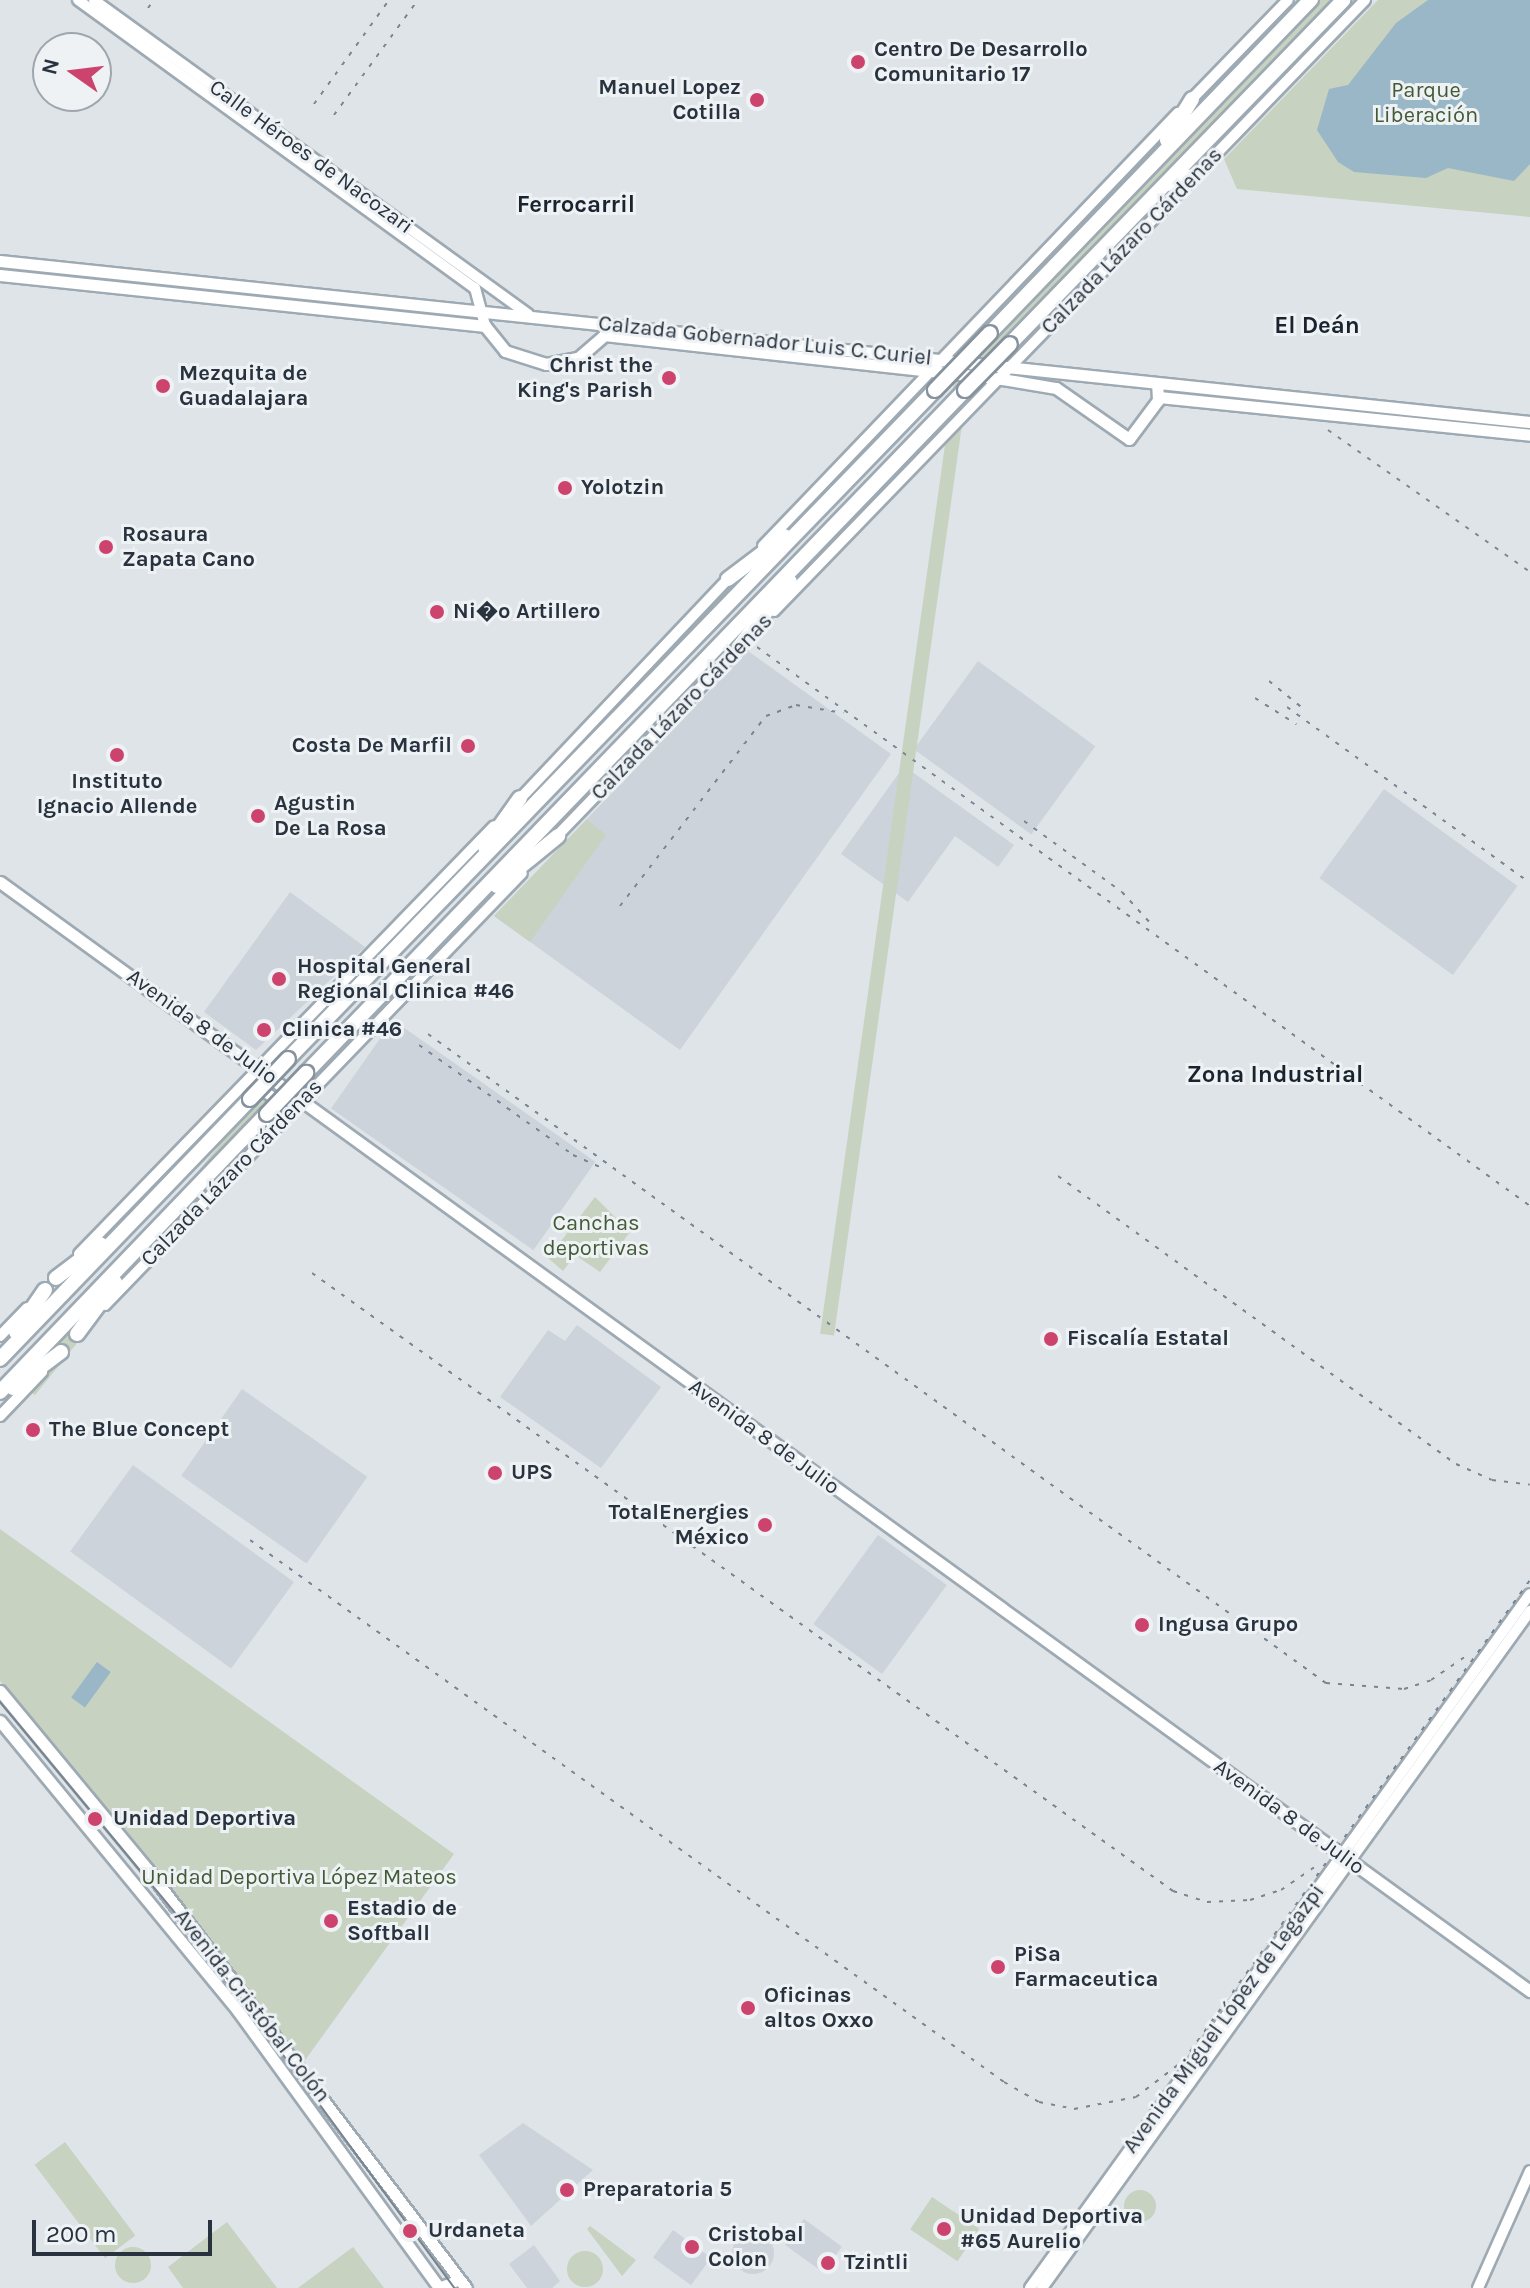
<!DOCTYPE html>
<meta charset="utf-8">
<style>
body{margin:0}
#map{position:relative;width:1530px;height:2288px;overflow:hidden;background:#dfe4e8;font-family:Karla,sans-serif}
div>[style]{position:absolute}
.built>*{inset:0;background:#cdd3da;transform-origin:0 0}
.round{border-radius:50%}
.green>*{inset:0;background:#c7d2c0;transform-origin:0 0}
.water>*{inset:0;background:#9ab7c8;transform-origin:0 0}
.roads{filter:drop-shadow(2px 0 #9eaab3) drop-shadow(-2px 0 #9eaab3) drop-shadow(0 2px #9eaab3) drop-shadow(0 -2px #9eaab3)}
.secondary>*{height:10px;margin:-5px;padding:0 5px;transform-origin:5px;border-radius:5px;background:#fff}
.primary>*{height:11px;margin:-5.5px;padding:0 5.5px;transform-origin:5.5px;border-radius:5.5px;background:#fff}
.highway>*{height:14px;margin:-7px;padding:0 7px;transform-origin:7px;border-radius:7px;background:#fff}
.tram>*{height:2px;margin:-1px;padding:0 1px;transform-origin:1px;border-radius:1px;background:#788591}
.rail>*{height:2px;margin-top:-1px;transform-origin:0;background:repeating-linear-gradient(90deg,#788591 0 4px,transparent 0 12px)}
.bridges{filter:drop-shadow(2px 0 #86939e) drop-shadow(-2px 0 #86939e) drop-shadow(0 2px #86939e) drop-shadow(0 -2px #86939e)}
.highway-bridge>*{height:14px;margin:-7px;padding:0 7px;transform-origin:7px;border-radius:7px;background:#fff}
.dots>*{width:22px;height:22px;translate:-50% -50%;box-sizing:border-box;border:4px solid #eef2f5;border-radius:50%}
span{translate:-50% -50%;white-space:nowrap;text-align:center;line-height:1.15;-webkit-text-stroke:6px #eef2f5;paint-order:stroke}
.poi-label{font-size:22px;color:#28333f;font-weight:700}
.left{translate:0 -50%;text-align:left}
.right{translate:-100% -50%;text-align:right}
.park-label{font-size:22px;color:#425a35}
.street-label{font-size:22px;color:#28333f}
.neighbourhood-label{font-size:24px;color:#1a242f;font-weight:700}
.north{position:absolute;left:32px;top:32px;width:80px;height:80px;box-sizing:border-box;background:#eef2f5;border:2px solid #9fa6ac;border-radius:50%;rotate:284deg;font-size:22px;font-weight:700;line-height:32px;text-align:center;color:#28333f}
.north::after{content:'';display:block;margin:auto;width:28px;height:36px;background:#cc446d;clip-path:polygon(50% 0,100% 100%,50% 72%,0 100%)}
.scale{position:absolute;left:32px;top:2220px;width:180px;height:36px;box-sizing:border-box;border:4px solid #28333f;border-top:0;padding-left:10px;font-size:24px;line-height:28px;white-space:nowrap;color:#28333f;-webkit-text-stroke:6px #eef2f5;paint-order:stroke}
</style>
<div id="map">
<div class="built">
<div style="clip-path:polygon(748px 651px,891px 754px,680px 1050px,494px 916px)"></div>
<div style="left:978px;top:661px;width:145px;height:109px;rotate:36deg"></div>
<div style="clip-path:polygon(904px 766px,1014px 845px,998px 867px,955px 836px,908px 902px,841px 854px)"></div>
<div style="left:1384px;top:789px;width:165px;height:110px;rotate:36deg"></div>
<div style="clip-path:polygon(290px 892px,365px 947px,256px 1050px,204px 1012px)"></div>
<div style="left:393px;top:1020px;width:247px;height:108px;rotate:35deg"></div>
<div style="clip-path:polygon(577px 1325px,661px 1387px,601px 1468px,500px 1397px,548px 1330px,565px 1341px)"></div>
<div style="left:242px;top:1389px;width:153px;height:106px;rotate:35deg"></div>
<div style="left:133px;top:1465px;width:199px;height:107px;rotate:36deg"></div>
<div style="left:878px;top:1535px;width:85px;height:110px;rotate:36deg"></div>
<div style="clip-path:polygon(523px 2123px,593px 2170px,531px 2226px,479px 2155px)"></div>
<div style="left:804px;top:2219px;width:47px;height:32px;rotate:36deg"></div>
<div style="left:673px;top:2230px;width:47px;height:34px;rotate:36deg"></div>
<div class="round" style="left:732px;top:2232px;width:42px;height:42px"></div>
<div style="clip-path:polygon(534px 2245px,560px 2281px,552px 2288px,527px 2288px,509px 2264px)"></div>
</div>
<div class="green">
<div style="clip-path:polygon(1297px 0,1307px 0,1174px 137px,1198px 101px)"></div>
<div style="clip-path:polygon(1319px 0,1338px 0,991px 358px,977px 356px)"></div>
<div style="clip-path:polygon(1350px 0,1360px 0,1202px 164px,1182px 173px)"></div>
<div style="clip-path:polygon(1378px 0,1530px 0,1530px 217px,1237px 189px,1224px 159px)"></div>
<div style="clip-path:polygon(1164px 136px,1152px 159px,1021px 296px,1015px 291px)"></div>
<div style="clip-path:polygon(1177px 188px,1049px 322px,1043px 316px,1163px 193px)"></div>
<div style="left:954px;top:381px;width:14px;height:962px;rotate:8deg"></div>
<div style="clip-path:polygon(979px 385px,986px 386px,780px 600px,822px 545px)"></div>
<div style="clip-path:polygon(787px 541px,483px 855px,522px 802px,731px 581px)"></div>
<div style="clip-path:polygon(788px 581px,745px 638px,553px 837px,498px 882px)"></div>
<div style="clip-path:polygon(587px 819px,606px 835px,530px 942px,494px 916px)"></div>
<div style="clip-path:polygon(488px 839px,451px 887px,287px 1049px)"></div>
<div style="clip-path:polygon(515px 877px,374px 1020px,368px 1015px,449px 932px)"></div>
<div style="clip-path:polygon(250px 1094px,143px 1206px,89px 1249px,223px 1114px)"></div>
<div style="left:260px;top:1095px;width:14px;height:375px;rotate:39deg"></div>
<div style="clip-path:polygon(273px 1116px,234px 1168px,117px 1288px,153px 1241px)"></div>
<div style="clip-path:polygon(595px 1197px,630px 1232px,600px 1272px,575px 1255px,563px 1271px,548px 1258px)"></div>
<div style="clip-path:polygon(0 1529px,454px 1854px,303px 2063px,0 1681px)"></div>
<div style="left:65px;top:2142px;width:117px;height:38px;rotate:53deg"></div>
<div class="round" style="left:1124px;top:2190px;width:32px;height:32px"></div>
<div style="left:932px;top:2197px;width:57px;height:39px;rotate:34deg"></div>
<div style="clip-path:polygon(227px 2222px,277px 2288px,183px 2288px,168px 2267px)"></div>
<div style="clip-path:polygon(590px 2226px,636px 2260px,622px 2276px,587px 2229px)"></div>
<div class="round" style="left:115px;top:2247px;width:36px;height:36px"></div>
<div style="clip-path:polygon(353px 2247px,384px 2288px,298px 2288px)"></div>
<div class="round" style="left:567px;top:2251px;width:36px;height:36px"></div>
</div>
<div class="water">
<div style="clip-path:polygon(1428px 0,1530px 0,1530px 164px,1514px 181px,1448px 168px,1426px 178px,1354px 172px,1338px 162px,1317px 130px,1329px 89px,1348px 85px,1396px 23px)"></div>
<div style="left:97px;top:1662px;width:17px;height:44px;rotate:36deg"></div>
</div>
<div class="roads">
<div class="secondary">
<div style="left:78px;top:0;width:490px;rotate:36deg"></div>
<div style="left:475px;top:288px;width:39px;rotate:75deg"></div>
<div style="left:94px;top:0;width:536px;rotate:35.89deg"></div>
<div style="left:1189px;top:102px;width:142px;rotate:-45.9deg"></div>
<div style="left:763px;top:546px;width:600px;rotate:-46.22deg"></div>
<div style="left:774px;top:611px;width:850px;rotate:-45.95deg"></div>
<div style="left:516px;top:803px;width:313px;rotate:-46.6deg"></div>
<div style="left:555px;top:838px;width:272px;rotate:-46deg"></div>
<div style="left:257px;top:1086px;width:29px;rotate:36deg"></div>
<div style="left:280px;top:1103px;width:22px;rotate:114deg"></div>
<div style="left:79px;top:1254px;width:596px;rotate:-45.88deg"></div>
<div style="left:105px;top:1305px;width:600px;rotate:-46.01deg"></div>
<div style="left:0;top:1336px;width:39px;rotate:-46deg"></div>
<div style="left:0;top:1416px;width:61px;rotate:-46.3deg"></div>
<div style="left:439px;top:2288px;width:22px;rotate:-21deg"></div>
<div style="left:1030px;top:2288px;width:855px;rotate:-54.23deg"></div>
<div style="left:1042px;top:2288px;width:835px;rotate:-54.21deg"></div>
<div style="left:1478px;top:2288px;width:128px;rotate:-66deg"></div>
</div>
<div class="primary">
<div style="left:0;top:261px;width:1538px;rotate:6.01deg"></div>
<div style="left:0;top:275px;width:488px;rotate:6deg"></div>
<div style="left:485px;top:326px;width:32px;rotate:51deg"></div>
<div style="left:505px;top:351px;width:43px;rotate:17.6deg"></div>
<div style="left:546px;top:364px;width:33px;rotate:-11deg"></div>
<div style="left:578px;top:358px;width:35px;rotate:-41deg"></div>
<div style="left:604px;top:335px;width:400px;rotate:6.3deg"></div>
<div style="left:1002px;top:379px;width:55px;rotate:9.5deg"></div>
<div style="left:1056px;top:388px;width:89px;rotate:34.9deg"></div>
<div style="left:1129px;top:439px;width:49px;rotate:-53.4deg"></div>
<div style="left:1158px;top:400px;width:17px;rotate:-93deg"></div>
<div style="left:1159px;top:397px;width:373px;rotate:5.8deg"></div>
<div style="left:0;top:882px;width:1890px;rotate:35.94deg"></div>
<div style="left:0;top:1691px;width:232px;rotate:50.4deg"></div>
<div style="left:148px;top:1870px;width:525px;rotate:52.74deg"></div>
<div style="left:0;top:1721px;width:375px;rotate:50.6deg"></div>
<div style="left:238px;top:2011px;width:342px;rotate:54deg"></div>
</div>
<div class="highway">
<div style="left:1167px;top:140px;width:48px;rotate:-58.6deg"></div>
<div style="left:1167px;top:184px;width:28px;rotate:-17deg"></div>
<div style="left:990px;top:333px;width:463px;rotate:-46.1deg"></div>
<div style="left:1010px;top:344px;width:479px;rotate:-45.9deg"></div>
<div style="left:728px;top:579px;width:71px;rotate:-37deg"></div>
<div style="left:739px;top:647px;width:83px;rotate:-52.3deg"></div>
<div style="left:485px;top:847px;width:60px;rotate:-54.5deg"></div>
<div style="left:497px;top:886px;width:79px;rotate:-39.3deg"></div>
<div style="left:288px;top:1059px;width:931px;rotate:-45.96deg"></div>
<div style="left:306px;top:1073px;width:949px;rotate:-46.02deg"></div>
<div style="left:56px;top:1278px;width:56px;rotate:-37.1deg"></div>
<div style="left:16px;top:1332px;width:51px;rotate:-55.4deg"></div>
<div style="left:77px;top:1334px;width:64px;rotate:-53.3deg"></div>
<div style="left:0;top:1359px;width:361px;rotate:-46.1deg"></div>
<div style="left:13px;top:1388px;width:60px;rotate:-36.9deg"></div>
<div style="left:0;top:1392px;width:385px;rotate:-46.2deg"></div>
</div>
</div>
<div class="tram">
<div style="left:0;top:1702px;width:327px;rotate:50.3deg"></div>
<div style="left:209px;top:1954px;width:414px;rotate:53.7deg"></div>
</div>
<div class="rail">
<div style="left:148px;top:8px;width:10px;rotate:-53deg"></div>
<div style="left:314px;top:104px;width:128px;rotate:-54.2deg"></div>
<div style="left:334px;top:115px;width:142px;rotate:-53.9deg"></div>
<div style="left:1328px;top:430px;width:247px;rotate:35.1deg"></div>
<div style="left:757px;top:647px;width:954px;rotate:35.87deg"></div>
<div style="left:1269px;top:681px;width:46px;rotate:38.9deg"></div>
<div style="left:1255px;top:698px;width:49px;rotate:32.4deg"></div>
<div style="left:1287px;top:707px;width:300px;rotate:35.9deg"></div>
<div style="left:1024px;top:821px;width:121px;rotate:35.9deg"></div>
<div style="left:1122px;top:892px;width:45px;rotate:47.7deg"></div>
<div style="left:620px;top:906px;width:240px;rotate:-52.5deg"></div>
<div style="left:766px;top:716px;width:32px;rotate:-20deg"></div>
<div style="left:796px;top:705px;width:48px;rotate:9.7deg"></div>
<div style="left:428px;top:1034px;width:1108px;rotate:35.86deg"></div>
<div style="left:1326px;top:1683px;width:78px;rotate:4.4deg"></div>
<div style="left:1404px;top:1689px;width:28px;rotate:-18deg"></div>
<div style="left:1431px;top:1680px;width:46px;rotate:-34.4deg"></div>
<div style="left:419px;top:1045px;width:189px;rotate:35.5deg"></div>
<div style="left:573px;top:1155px;width:34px;rotate:24deg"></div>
<div style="left:1058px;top:1176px;width:491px;rotate:35.9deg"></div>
<div style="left:1456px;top:1464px;width:39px;rotate:24deg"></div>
<div style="left:1492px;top:1480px;width:38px;rotate:7deg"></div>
<div style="left:312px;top:1273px;width:1060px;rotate:35.67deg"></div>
<div style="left:1173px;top:1891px;width:36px;rotate:18deg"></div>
<div style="left:1207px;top:1902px;width:43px;rotate:-2.7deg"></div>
<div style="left:1250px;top:1900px;width:33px;rotate:-18deg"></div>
<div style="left:1281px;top:1890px;width:42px;rotate:-34.4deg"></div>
<div style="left:250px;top:1540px;width:929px;rotate:35.71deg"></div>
<div style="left:1004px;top:2082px;width:40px;rotate:29.7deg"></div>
<div style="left:1039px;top:2102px;width:36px;rotate:11deg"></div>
<div style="left:1074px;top:2109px;width:63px;rotate:-11deg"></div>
<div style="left:1136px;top:2097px;width:59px;rotate:-37.5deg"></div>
<div style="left:1183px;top:2061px;width:593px;rotate:-54.19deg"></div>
</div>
<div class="bridges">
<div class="highway-bridge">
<div style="left:935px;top:390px;width:79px;rotate:-46deg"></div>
<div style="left:965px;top:390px;width:64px;rotate:-45.6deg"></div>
<div style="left:250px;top:1099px;width:55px;rotate:-46.5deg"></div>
<div style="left:267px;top:1114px;width:57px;rotate:-46.4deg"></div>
</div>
</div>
<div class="dots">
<div style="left:858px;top:62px;background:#cc446d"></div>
<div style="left:757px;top:100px;background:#cc446d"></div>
<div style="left:669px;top:378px;background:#cc446d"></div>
<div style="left:163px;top:386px;background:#cc446d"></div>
<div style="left:565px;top:488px;background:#cc446d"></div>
<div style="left:106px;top:547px;background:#cc446d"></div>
<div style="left:437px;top:612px;background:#cc446d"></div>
<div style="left:468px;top:746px;background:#cc446d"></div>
<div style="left:117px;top:755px;background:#cc446d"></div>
<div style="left:258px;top:816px;background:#cc446d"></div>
<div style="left:279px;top:979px;background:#cc446d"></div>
<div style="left:264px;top:1030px;background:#cc446d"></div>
<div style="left:1051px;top:1339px;background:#cc446d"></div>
<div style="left:33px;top:1430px;background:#cc446d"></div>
<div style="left:495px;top:1473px;background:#cc446d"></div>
<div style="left:765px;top:1525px;background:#cc446d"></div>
<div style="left:1142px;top:1625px;background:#cc446d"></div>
<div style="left:95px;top:1819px;background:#cc446d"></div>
<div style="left:331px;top:1921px;background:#cc446d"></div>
<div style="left:998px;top:1967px;background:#cc446d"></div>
<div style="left:748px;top:2008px;background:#cc446d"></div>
<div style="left:567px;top:2190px;background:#cc446d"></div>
<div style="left:944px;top:2229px;background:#cc446d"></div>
<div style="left:410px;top:2231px;background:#cc446d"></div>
<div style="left:692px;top:2247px;background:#cc446d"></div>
<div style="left:828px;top:2263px;background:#cc446d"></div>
</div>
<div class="poi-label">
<span class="left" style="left:874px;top:62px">Centro De Desarrollo<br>Comunitario 17</span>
<span class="right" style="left:741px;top:100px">Manuel Lopez<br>Cotilla</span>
<span class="right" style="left:653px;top:378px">Christ the<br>King's Parish</span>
<span class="left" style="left:179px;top:386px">Mezquita de<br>Guadalajara</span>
<span class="left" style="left:581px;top:488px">Yolotzin</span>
<span class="left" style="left:122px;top:547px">Rosaura<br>Zapata Cano</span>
<span class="left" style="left:453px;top:612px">Ni�o Artillero</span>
<span class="right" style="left:452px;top:746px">Costa De Marfil</span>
<span style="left:117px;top:794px">Instituto<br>Ignacio Allende</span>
<span class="left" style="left:274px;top:816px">Agustin<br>De La Rosa</span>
<span class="left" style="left:297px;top:979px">Hospital General<br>Regional Clinica #46</span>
<span class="left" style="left:282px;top:1030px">Clinica #46</span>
<span class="left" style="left:1067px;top:1339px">Fiscalía Estatal</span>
<span class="left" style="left:49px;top:1430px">The Blue Concept</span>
<span class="left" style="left:511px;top:1473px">UPS</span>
<span class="right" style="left:749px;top:1525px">TotalEnergies<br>México</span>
<span class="left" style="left:1158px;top:1625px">Ingusa Grupo</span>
<span class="left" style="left:113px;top:1819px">Unidad Deportiva</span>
<span class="left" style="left:347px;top:1921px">Estadio de<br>Softball</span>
<span class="left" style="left:1014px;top:1967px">PiSa<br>Farmaceutica</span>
<span class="left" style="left:764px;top:2008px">Oficinas<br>altos Oxxo</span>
<span class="left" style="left:583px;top:2190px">Preparatoria 5</span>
<span class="left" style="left:960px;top:2229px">Unidad Deportiva<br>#65 Aurelio</span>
<span class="left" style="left:428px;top:2231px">Urdaneta</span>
<span class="left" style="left:708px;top:2247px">Cristobal<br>Colon</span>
<span class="left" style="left:844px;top:2263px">Tzintli</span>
</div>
<div class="park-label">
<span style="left:1426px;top:103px">Parque<br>Liberación</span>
<span style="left:596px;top:1236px">Canchas<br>deportivas</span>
<span style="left:299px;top:1878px">Unidad Deportiva López Mateos</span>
</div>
<div class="street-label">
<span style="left:311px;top:157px;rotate:36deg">Calle Héroes de Nacozari</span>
<span style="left:1132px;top:241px;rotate:-46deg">Calzada Lázaro Cárdenas</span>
<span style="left:765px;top:341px;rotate:6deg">Calzada Gobernador Luis C. Curiel</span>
<span style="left:682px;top:707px;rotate:-46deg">Calzada Lázaro Cárdenas</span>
<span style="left:202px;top:1027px;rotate:36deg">Avenida 8 de Julio</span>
<span style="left:232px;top:1173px;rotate:-46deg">Calzada Lázaro Cárdenas</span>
<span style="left:764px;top:1437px;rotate:36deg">Avenida 8 de Julio</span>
<span style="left:1289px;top:1817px;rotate:36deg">Avenida 8 de Julio</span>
<span style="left:252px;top:2006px;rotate:52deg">Avenida Cristóbal Colón</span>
<span style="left:1224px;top:2019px;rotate:-54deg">Avenida Miguel López de Legazpi</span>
</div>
<div class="neighbourhood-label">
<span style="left:576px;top:205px">Ferrocarril</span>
<span style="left:1317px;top:326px">El Deán</span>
<span style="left:1275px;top:1075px">Zona Industrial</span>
</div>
<div class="north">N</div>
<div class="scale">200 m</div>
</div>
